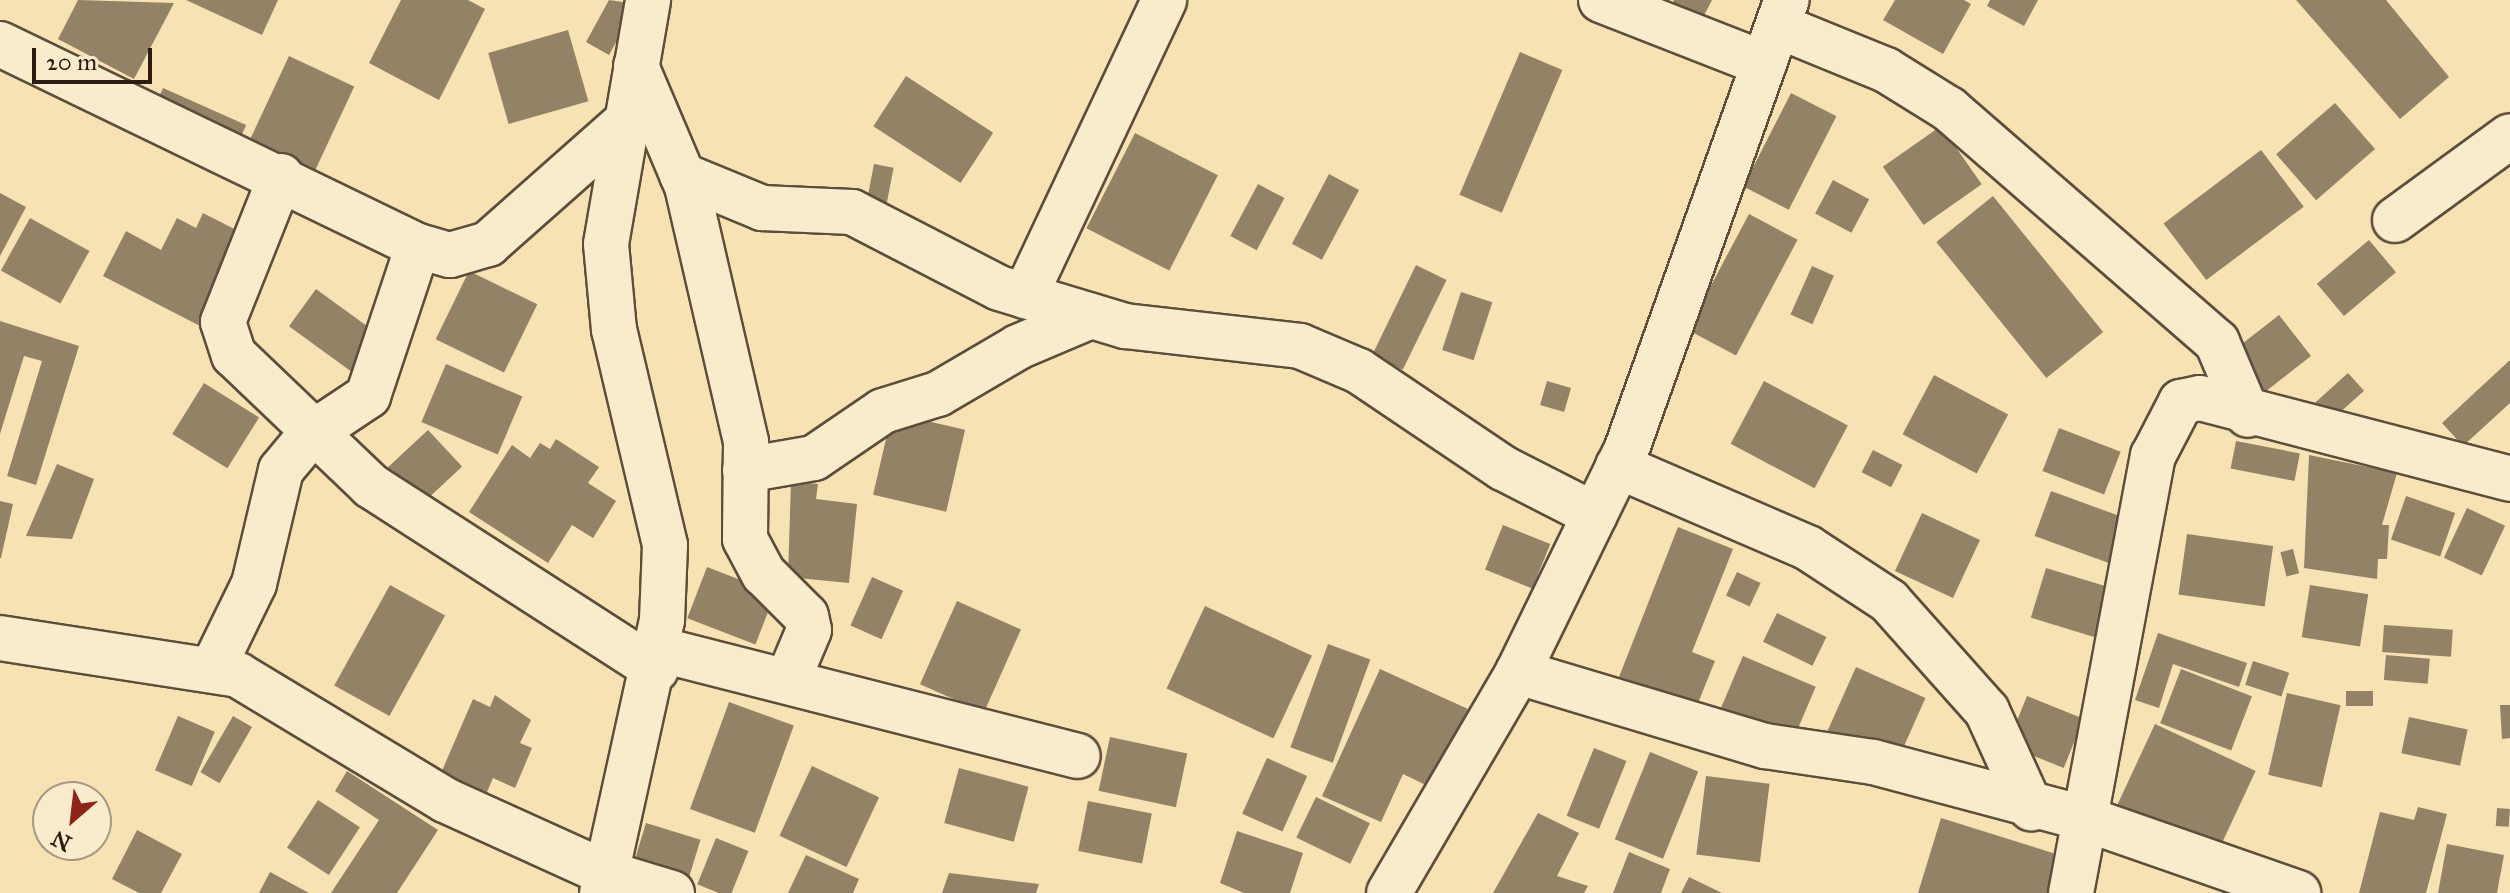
<!DOCTYPE html>
<style>
body{margin:0}
#map{position:relative;width:2510px;height:893px;overflow:hidden;background:#f6e2b2;font-family:"IM FELL Great Primer",serif}
div>[style]{position:absolute}
.building>*{inset:0;background:#948267;transform-origin:0 0}
.roads{filter:drop-shadow(2px 0 #5d4d3c) drop-shadow(-2px 0 #5d4d3c) drop-shadow(0 2px #5d4d3c) drop-shadow(0 -2px #5d4d3c)}
.minor>*{height:44px;margin:-22px;padding:0 22px;transform-origin:22px;border-radius:22px;background:#f9eccd}
span{translate:-50% -50%;white-space:nowrap;text-align:center;line-height:1.15;-webkit-text-stroke:6px #f9eccd;paint-order:stroke}
.north{position:absolute;left:32px;top:781px;width:80px;height:80px;box-sizing:border-box;background:#f9eccd;border:2px solid #a69883;border-radius:50%;rotate:208deg;font-size:22px;font-weight:700;line-height:32px;text-align:center;color:#2a1b15}
.north::after{content:'';display:block;margin:auto;width:28px;height:36px;background:#8f2418;clip-path:polygon(50% 0,100% 100%,50% 72%,0 100%)}
.scale{position:absolute;left:32px;top:48px;width:120px;height:36px;box-sizing:border-box;border:4px solid #2a1b15;border-top:0;padding-left:10px;font-size:24px;line-height:28px;white-space:nowrap;color:#2a1b15;-webkit-text-stroke:6px #f9eccd;paint-order:stroke}
</style>
<div id="map">
<div class="building">
<div style="clip-path:polygon(78px 0,174px 3px,134px 79px,58px 39px)"></div>
<div style="clip-path:polygon(186px 0,278px 0,262px 35px)"></div>
<div style="clip-path:polygon(401px 0,468px 0,485px 9px,439px 100px,369px 63px)"></div>
<div style="clip-path:polygon(609px 0,637px 4px,609px 55px,586px 42px)"></div>
<div style="clip-path:polygon(1674px 0,1712px 0,1699px 25px,1669px 9px)"></div>
<div style="clip-path:polygon(1895px 0,1964px 0,1971px 4px,1943px 54px,1883px 20px)"></div>
<div style="clip-path:polygon(1990px 0,2038px 0,2024px 26px,1987px 6px)"></div>
<div style="clip-path:polygon(2296px 0,2386px 0,2449px 77px,2400px 119px)"></div>
<div style="left:568px;top:30px;width:74px;height:83px;rotate:74deg"></div>
<div style="left:1520px;top:52px;width:46px;height:155px;rotate:23deg"></div>
<div style="left:289px;top:56px;width:72px;height:101px;rotate:25deg"></div>
<div style="left:906px;top:76px;width:104px;height:60px;rotate:33deg"></div>
<div style="left:163px;top:88px;width:91px;height:23px;rotate:24deg"></div>
<div style="left:1791px;top:93px;width:51px;height:105px;rotate:27deg"></div>
<div style="left:2335px;top:103px;width:61px;height:78px;rotate:49deg"></div>
<div style="left:1941px;top:126px;width:71px;height:71px;rotate:55deg"></div>
<div style="left:1135px;top:133px;width:93px;height:107px;rotate:27deg"></div>
<div style="left:2261px;top:150px;width:71px;height:122px;rotate:53deg"></div>
<div style="left:874px;top:164px;width:20px;height:41px;rotate:11deg"></div>
<div style="left:1329px;top:174px;width:34px;height:79px;rotate:28deg"></div>
<div style="left:1833px;top:180px;width:41px;height:38px;rotate:28deg"></div>
<div style="left:1258px;top:184px;width:30px;height:59px;rotate:28deg"></div>
<div style="clip-path:polygon(0 193px,26px 207px,0 256px)"></div>
<div style="left:1993px;top:196px;width:175px;height:73px;rotate:51deg"></div>
<div style="clip-path:polygon(203px 213px,250px 237px,202px 327px,103px 276px,126px 231px,161px 250px,177px 218px,196px 228px)"></div>
<div style="left:1749px;top:214px;width:55px;height:131px;rotate:28deg"></div>
<div style="left:30px;top:218px;width:68px;height:60px;rotate:29deg"></div>
<div style="left:2369px;top:240px;width:42px;height:68px;rotate:50deg"></div>
<div style="left:1416px;top:265px;width:34px;height:100px;rotate:26deg"></div>
<div style="left:1812px;top:266px;width:24px;height:53px;rotate:24deg"></div>
<div style="left:469px;top:271px;width:76px;height:76px;rotate:26deg"></div>
<div style="left:316px;top:289px;width:82px;height:46px;rotate:36deg"></div>
<div style="left:1461px;top:292px;width:33px;height:61px;rotate:18deg"></div>
<div style="left:2279px;top:315px;width:52px;height:67px;rotate:52deg"></div>
<div style="clip-path:polygon(0 321px,79px 346px,36px 485px,7px 476px,42px 361px,24px 356px,0 434px)"></div>
<div style="clip-path:polygon(2510px 360px,2510px 403px,2463px 446px,2442px 423px)"></div>
<div style="left:446px;top:364px;width:83px;height:63px;rotate:23deg"></div>
<div style="left:2348px;top:373px;width:24px;height:53px;rotate:48deg"></div>
<div style="left:1934px;top:375px;width:84px;height:67px;rotate:28deg"></div>
<div style="left:1547px;top:381px;width:25px;height:25px;rotate:16deg"></div>
<div style="left:1764px;top:381px;width:95px;height:71px;rotate:28deg"></div>
<div style="left:204px;top:383px;width:65px;height:60px;rotate:32deg"></div>
<div style="left:892px;top:413px;width:75px;height:84px;rotate:13deg"></div>
<div style="left:2059px;top:428px;width:66px;height:46px;rotate:21deg"></div>
<div style="left:428px;top:430px;width:50px;height:57px;rotate:47deg"></div>
<div style="clip-path:polygon(556px 439px,599px 467px,588px 483px,616px 501px,593px 538px,572px 525px,548px 563px,469px 512px,512px 445px,530px 458px,540px 443px,550px 449px)"></div>
<div style="left:2236px;top:441px;width:65px;height:28px;rotate:11deg"></div>
<div style="left:1873px;top:450px;width:33px;height:25px;rotate:27deg"></div>
<div style="clip-path:polygon(2309px 455px,2397px 473px,2382px 525px,2389px 525px,2387px 559px,2378px 559px,2377px 579px,2304px 568px)"></div>
<div style="clip-path:polygon(57px 464px,94px 479px,72px 539px,26px 536px)"></div>
<div style="clip-path:polygon(791px 481px,818px 484px,816px 499px,857px 504px,849px 583px,788px 577px)"></div>
<div style="left:2051px;top:491px;width:79px;height:48px;rotate:20deg"></div>
<div style="left:2406px;top:496px;width:52px;height:46px;rotate:19deg"></div>
<div style="clip-path:polygon(0 501px,13px 504px,1px 558px,0 558px)"></div>
<div style="left:2467px;top:508px;width:42px;height:55px;rotate:25deg"></div>
<div style="left:1922px;top:513px;width:64px;height:64px;rotate:25deg"></div>
<div style="left:1503px;top:525px;width:51px;height:48px;rotate:22deg"></div>
<div style="clip-path:polygon(1678px 527px,1733px 549px,1692px 652px,1715px 661px,1696px 708px,1619px 677px)"></div>
<div style="left:2187px;top:534px;width:87px;height:61px;rotate:8deg"></div>
<div style="left:2293px;top:549px;width:25px;height:13px;rotate:76deg"></div>
<div style="left:707px;top:567px;width:73px;height:55px;rotate:21deg"></div>
<div style="left:2046px;top:568px;width:67px;height:52px;rotate:17deg"></div>
<div style="left:1737px;top:572px;width:26px;height:26px;rotate:25deg"></div>
<div style="left:872px;top:577px;width:34px;height:53px;rotate:24deg"></div>
<div style="left:390px;top:585px;width:63px;height:115px;rotate:29deg"></div>
<div style="left:2310px;top:585px;width:59px;height:53px;rotate:9deg"></div>
<div style="left:957px;top:601px;width:70px;height:91px;rotate:24deg"></div>
<div style="left:1205px;top:606px;width:118px;height:91px;rotate:25deg"></div>
<div style="left:1777px;top:613px;width:55px;height:32px;rotate:26deg"></div>
<div style="left:2384px;top:625px;width:69px;height:27px;rotate:4deg"></div>
<div style="clip-path:polygon(2158px 633px,2247px 663px,2239px 687px,2173px 664px,2159px 708px,2135px 700px)"></div>
<div style="left:1328px;top:644px;width:45px;height:110px;rotate:20deg"></div>
<div style="left:2386px;top:655px;width:44px;height:25px;rotate:5deg"></div>
<div style="left:1743px;top:656px;width:79px;height:63px;rotate:23deg"></div>
<div style="left:2253px;top:661px;width:38px;height:25px;rotate:18deg"></div>
<div style="left:1856px;top:667px;width:76px;height:75px;rotate:24deg"></div>
<div style="clip-path:polygon(1380px 669px,1468px 709px,1432px 788px,1403px 774px,1381px 822px,1322px 796px)"></div>
<div style="left:2181px;top:669px;width:76px;height:58px;rotate:21deg"></div>
<div style="left:2346px;top:691px;width:27px;height:15px"></div>
<div style="left:2287px;top:693px;width:55px;height:84px;rotate:13deg"></div>
<div style="clip-path:polygon(495px 695px,531px 720px,520px 743px,532px 748px,515px 788px,493px 778px,484px 799px,438px 780px,473px 699px,490px 707px)"></div>
<div style="left:2027px;top:696px;width:61px;height:53px;rotate:22deg"></div>
<div style="left:729px;top:702px;width:69px;height:114px;rotate:20deg"></div>
<div style="clip-path:polygon(2500px 705px,2510px 705px,2510px 738px,2502px 739px)"></div>
<div style="left:178px;top:716px;width:40px;height:59px;rotate:23deg"></div>
<div style="left:233px;top:716px;width:22px;height:65px;rotate:30deg"></div>
<div style="left:2409px;top:717px;width:60px;height:37px;rotate:12deg"></div>
<div style="left:2155px;top:724px;width:111px;height:97px;rotate:25deg"></div>
<div style="left:1110px;top:737px;width:79px;height:55px;rotate:12deg"></div>
<div style="left:1594px;top:748px;width:35px;height:73px;rotate:22deg"></div>
<div style="left:1650px;top:752px;width:52px;height:94px;rotate:22deg"></div>
<div style="left:1267px;top:758px;width:44px;height:61px;rotate:24deg"></div>
<div style="left:812px;top:766px;width:74px;height:77px;rotate:25deg"></div>
<div style="left:959px;top:768px;width:72px;height:57px;rotate:15deg"></div>
<div style="clip-path:polygon(347px 771px,438px 830px,397px 893px,331px 893px,379px 820px,335px 791px)"></div>
<div style="left:1706px;top:776px;width:64px;height:79px;rotate:7deg"></div>
<div style="left:1316px;top:797px;width:60px;height:45px;rotate:26deg"></div>
<div style="left:318px;top:800px;width:50px;height:57px;rotate:33deg"></div>
<div style="left:1088px;top:801px;width:65px;height:51px;rotate:11deg"></div>
<div style="clip-path:polygon(2418px 807px,2447px 814px,2426px 893px,2359px 893px,2380px 812px,2414px 820px)"></div>
<div style="left:2497px;top:808px;width:13px;height:18px;rotate:4deg"></div>
<div style="clip-path:polygon(1538px 813px,1579px 833px,1557px 876px,1588px 886px,1584px 893px,1493px 893px)"></div>
<div style="clip-path:polygon(1941px 818px,2072px 859px,2061px 893px,1918px 893px)"></div>
<div style="left:646px;top:823px;width:57px;height:50px;rotate:17deg"></div>
<div style="clip-path:polygon(137px 830px,182px 854px,161px 893px,139px 893px,112px 879px)"></div>
<div style="clip-path:polygon(1237px 831px,1303px 853px,1290px 893px,1244px 893px,1220px 883px)"></div>
<div style="left:716px;top:838px;width:35px;height:50px;rotate:22deg"></div>
<div style="clip-path:polygon(2447px 844px,2504px 855px,2497px 893px,2438px 893px)"></div>
<div style="clip-path:polygon(1629px 852px,1670px 869px,1661px 893px,1613px 893px)"></div>
<div style="clip-path:polygon(806px 855px,859px 879px,853px 893px,788px 893px)"></div>
<div style="clip-path:polygon(270px 872px,309px 893px,259px 893px)"></div>
<div style="clip-path:polygon(949px 873px,1039px 884px,1036px 893px,942px 893px)"></div>
<div style="clip-path:polygon(1689px 877px,1722px 893px,1681px 893px)"></div>
</div>
<div class="roads">
<div class="minor">
<div style="left:1601px;top:0;width:175px;rotate:21.4deg"></div>
<div style="left:1778px;top:26px;width:117px;rotate:22.2deg"></div>
<div style="left:1886px;top:70px;width:74px;rotate:31.8deg"></div>
<div style="left:1949px;top:109px;width:355px;rotate:41deg"></div>
<div style="left:2217px;top:342px;width:79px;rotate:67deg"></div>
<div style="left:0;top:44px;width:464px;rotate:25.8deg"></div>
<div style="left:418px;top:246px;width:33px;rotate:16deg"></div>
<div style="left:450px;top:255px;width:40px;rotate:-16deg"></div>
<div style="left:488px;top:244px;width:186px;rotate:-41.5deg"></div>
<div style="left:636px;top:66px;width:130px;rotate:67deg"></div>
<div style="left:687px;top:186px;width:263px;rotate:77deg"></div>
<div style="left:746px;top:442px;width:97px;rotate:90.6deg"></div>
<div style="left:745px;top:539px;width:40px;rotate:62deg"></div>
<div style="left:764px;top:574px;width:59px;rotate:45deg"></div>
<div style="left:806px;top:616px;width:14px;rotate:78deg"></div>
<div style="left:809px;top:630px;width:54px;rotate:112.8deg"></div>
<div style="left:682px;top:175px;width:87px;rotate:22.4deg"></div>
<div style="left:762px;top:208px;width:90px;rotate:2.5deg"></div>
<div style="left:852px;top:212px;width:165px;rotate:27.3deg"></div>
<div style="left:999px;top:288px;width:132px;rotate:16.8deg"></div>
<div style="left:1125px;top:326px;width:176px;rotate:6.5deg"></div>
<div style="left:1300px;top:346px;width:64px;rotate:23deg"></div>
<div style="left:1359px;top:371px;width:174px;rotate:34deg"></div>
<div style="left:1503px;top:468px;width:103px;rotate:27.1deg"></div>
<div style="left:281px;top:176px;width:157px;rotate:111.7deg"></div>
<div style="left:223px;top:322px;width:35px;rotate:72deg"></div>
<div style="left:234px;top:355px;width:190px;rotate:43.7deg"></div>
<div style="left:371px;top:486px;width:339px;rotate:32.8deg"></div>
<div style="left:2395px;top:220px;width:142px;rotate:-36.1deg"></div>
<div style="left:1025px;top:296px;width:327px;rotate:-64.8deg"></div>
<div style="left:1618px;top:466px;width:207px;rotate:23.3deg"></div>
<div style="left:1808px;top:548px;width:97px;rotate:33.2deg"></div>
<div style="left:1889px;top:601px;width:147px;rotate:48.3deg"></div>
<div style="left:1987px;top:711px;width:107px;rotate:65.6deg"></div>
<div style="left:745px;top:470px;width:70px;rotate:-9.9deg"></div>
<div style="left:814px;top:458px;width:83px;rotate:-34.3deg"></div>
<div style="left:883px;top:411px;width:58px;rotate:-17.2deg"></div>
<div style="left:938px;top:394px;width:93px;rotate:-30.4deg"></div>
<div style="left:1018px;top:347px;width:79px;rotate:-23deg"></div>
<div style="left:0;top:638px;width:241px;rotate:8.8deg"></div>
<div style="left:238px;top:675px;width:242px;rotate:31.1deg"></div>
<div style="left:445px;top:800px;width:177px;rotate:24.4deg"></div>
<div style="left:606px;top:873px;width:69px;rotate:16.9deg"></div>
<div style="left:658px;top:649px;width:433px;rotate:14.3deg"></div>
<div style="left:213px;top:668px;width:93px;rotate:-64deg"></div>
<div style="left:254px;top:584px;width:117px;rotate:-76.7deg"></div>
<div style="left:281px;top:470px;width:47px;rotate:-50.2deg"></div>
<div style="left:311px;top:434px;width:69px;rotate:-33.7deg"></div>
<div style="left:368px;top:396px;width:158px;rotate:-71.6deg"></div>
<div style="left:1518px;top:672px;width:258px;rotate:16.7deg"></div>
<div style="left:1765px;top:746px;width:109px;rotate:8.4deg"></div>
<div style="left:1873px;top:762px;width:217px;rotate:14.9deg"></div>
<div style="left:2083px;top:818px;width:228px;rotate:19.2deg"></div>
<div style="left:602px;top:893px;width:280px;rotate:-77.6deg"></div>
<div style="left:662px;top:620px;width:75px;rotate:-87.7deg"></div>
<div style="left:665px;top:545px;width:221px;rotate:-103.3deg"></div>
<div style="left:614px;top:330px;width:86px;rotate:-95.3deg"></div>
<div style="left:606px;top:244px;width:248px;rotate:-80.2deg"></div>
<div style="left:1389px;top:893px;width:256px;rotate:-59.7deg"></div>
<div style="left:1518px;top:672px;width:246px;rotate:-64deg"></div>
<div style="left:1626px;top:451px;width:479px;rotate:-70.4deg"></div>
<div style="left:2071px;top:893px;width:445px;rotate:-79.4deg"></div>
<div style="left:2153px;top:456px;width:61px;rotate:-62.6deg"></div>
<div style="left:2181px;top:402px;width:19px;rotate:-12deg"></div>
<div style="left:2200px;top:398px;width:320px;rotate:14.6deg"></div>
</div>
</div>
<div class="north">N</div>
<div class="scale">20 m</div>
</div>
